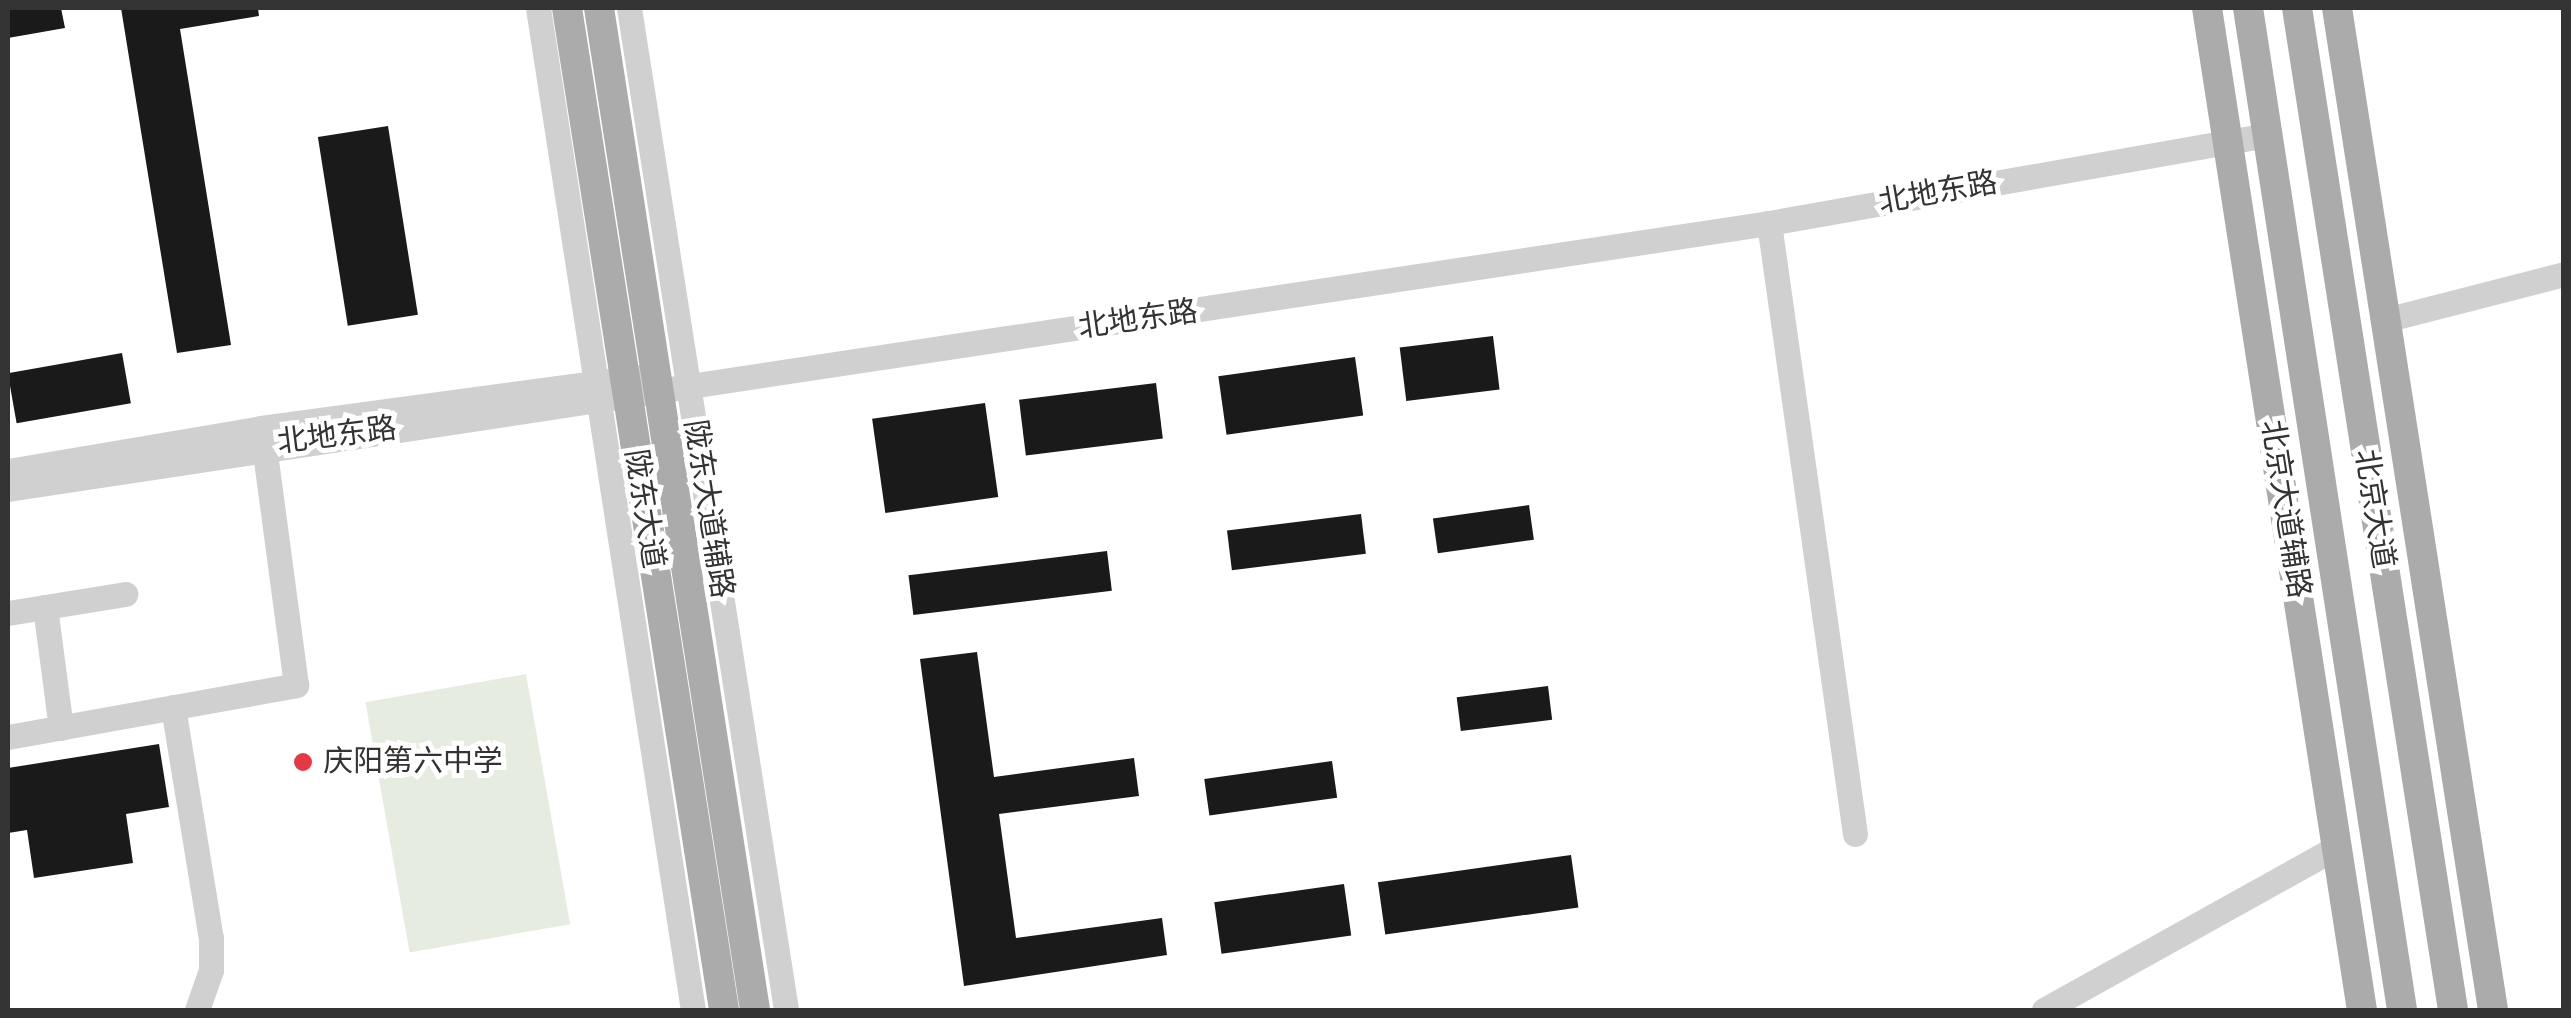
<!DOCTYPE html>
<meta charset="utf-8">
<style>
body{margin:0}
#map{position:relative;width:2571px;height:1018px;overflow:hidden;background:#fff;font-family:"Source Sans 3","Noto Sans SC",sans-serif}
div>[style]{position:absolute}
.green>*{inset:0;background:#e6ecdf;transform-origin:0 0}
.building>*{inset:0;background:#1a1a1a;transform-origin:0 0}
.minor>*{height:25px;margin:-12.5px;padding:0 12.5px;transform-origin:12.5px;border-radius:12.5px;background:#d0d0d0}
.major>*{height:30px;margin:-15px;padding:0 15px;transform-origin:15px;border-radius:15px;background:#ababab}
.dots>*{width:28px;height:28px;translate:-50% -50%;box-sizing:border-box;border:5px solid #fff;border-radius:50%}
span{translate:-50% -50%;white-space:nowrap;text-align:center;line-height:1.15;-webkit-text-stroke:10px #fff;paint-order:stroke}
.street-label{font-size:30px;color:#333}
.poi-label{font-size:30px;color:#333}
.left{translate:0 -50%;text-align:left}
.frame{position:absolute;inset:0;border:10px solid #333;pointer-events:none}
</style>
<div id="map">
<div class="green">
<div style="left:526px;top:674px;width:254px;height:163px;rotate:80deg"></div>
</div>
<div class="building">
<div style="clip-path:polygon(8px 8px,61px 8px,65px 28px,8px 38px)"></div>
<div style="clip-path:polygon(121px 8px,258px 8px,259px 16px,180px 29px,231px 345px,177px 353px)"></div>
<div style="left:388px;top:126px;width:191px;height:71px;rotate:81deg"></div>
<div style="left:1493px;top:336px;width:54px;height:94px;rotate:83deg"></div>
<div style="left:122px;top:353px;width:51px;height:116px;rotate:80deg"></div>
<div style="left:1355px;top:357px;width:59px;height:138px;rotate:82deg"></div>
<div style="left:1156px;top:383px;width:56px;height:138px;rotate:83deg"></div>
<div style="left:985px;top:403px;width:95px;height:114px;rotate:82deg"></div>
<div style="left:1529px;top:505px;width:35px;height:97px;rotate:82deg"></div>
<div style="left:1361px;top:514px;width:40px;height:135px;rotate:83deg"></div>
<div style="left:1107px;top:551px;width:40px;height:200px;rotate:83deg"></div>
<div style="clip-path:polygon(977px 652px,994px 777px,1134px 758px,1139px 796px,999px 814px,1016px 938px,1162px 918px,1167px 955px,964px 986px,920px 659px)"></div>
<div style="left:1548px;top:686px;width:34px;height:92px;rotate:83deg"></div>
<div style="clip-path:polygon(159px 744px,169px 807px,126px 814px,133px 863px,34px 878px,27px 830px,8px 833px,8px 768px)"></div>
<div style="left:1332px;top:761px;width:37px;height:129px;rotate:82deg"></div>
<div style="left:1571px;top:855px;width:53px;height:195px;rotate:82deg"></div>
<div style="left:1344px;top:884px;width:52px;height:131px;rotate:82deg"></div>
</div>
<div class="minor">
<div style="left:538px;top:8px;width:1014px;rotate:81.21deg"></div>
<div style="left:629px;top:8px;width:1014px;rotate:81.09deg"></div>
<div style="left:1769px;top:223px;width:617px;rotate:81.99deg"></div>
<div style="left:2385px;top:320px;width:185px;rotate:-14.4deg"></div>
<div style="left:8px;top:471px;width:257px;rotate:-9.6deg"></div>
<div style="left:261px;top:428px;width:388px;rotate:-7.7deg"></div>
<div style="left:8px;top:489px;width:1781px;rotate:-8.59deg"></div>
<div style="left:1769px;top:223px;width:506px;rotate:-10.02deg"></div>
<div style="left:45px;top:607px;width:122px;rotate:82.5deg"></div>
<div style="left:8px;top:613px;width:119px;rotate:-9.2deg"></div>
<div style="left:173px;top:707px;width:234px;rotate:80.7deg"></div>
<div style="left:211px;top:938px;width:32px;rotate:90deg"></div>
<div style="left:211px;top:970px;width:42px;rotate:109.3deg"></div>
<div style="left:8px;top:737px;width:293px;rotate:-10.2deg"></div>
<div style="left:296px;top:685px;width:241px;rotate:-97.6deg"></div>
<div style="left:2044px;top:1010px;width:335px;rotate:-29.1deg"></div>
</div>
<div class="major">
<div style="left:567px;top:8px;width:1014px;rotate:81.09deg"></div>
<div style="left:599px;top:8px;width:1014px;rotate:81.15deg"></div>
<div style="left:2207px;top:8px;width:1014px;rotate:81.21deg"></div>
<div style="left:2248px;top:8px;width:1014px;rotate:81.26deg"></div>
<div style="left:2297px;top:8px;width:1014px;rotate:81.15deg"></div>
<div style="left:2337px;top:8px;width:1014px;rotate:81.15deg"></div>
</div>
<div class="dots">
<div style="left:303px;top:762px;background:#e63946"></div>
</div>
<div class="street-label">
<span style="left:1938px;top:193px;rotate:-10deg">北地东路</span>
<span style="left:1138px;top:320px;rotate:-8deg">北地东路</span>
<span style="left:337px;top:436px;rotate:-7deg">北地东路</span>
<span style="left:644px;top:509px;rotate:81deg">陇东大道</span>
<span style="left:708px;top:509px;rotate:81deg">陇东大道辅路</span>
<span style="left:2285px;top:509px;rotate:81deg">北京大道辅路</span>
<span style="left:2374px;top:509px;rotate:81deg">北京大道</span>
</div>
<div class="poi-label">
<span class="left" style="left:323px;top:762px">庆阳第六中学</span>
</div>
<div class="frame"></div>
</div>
